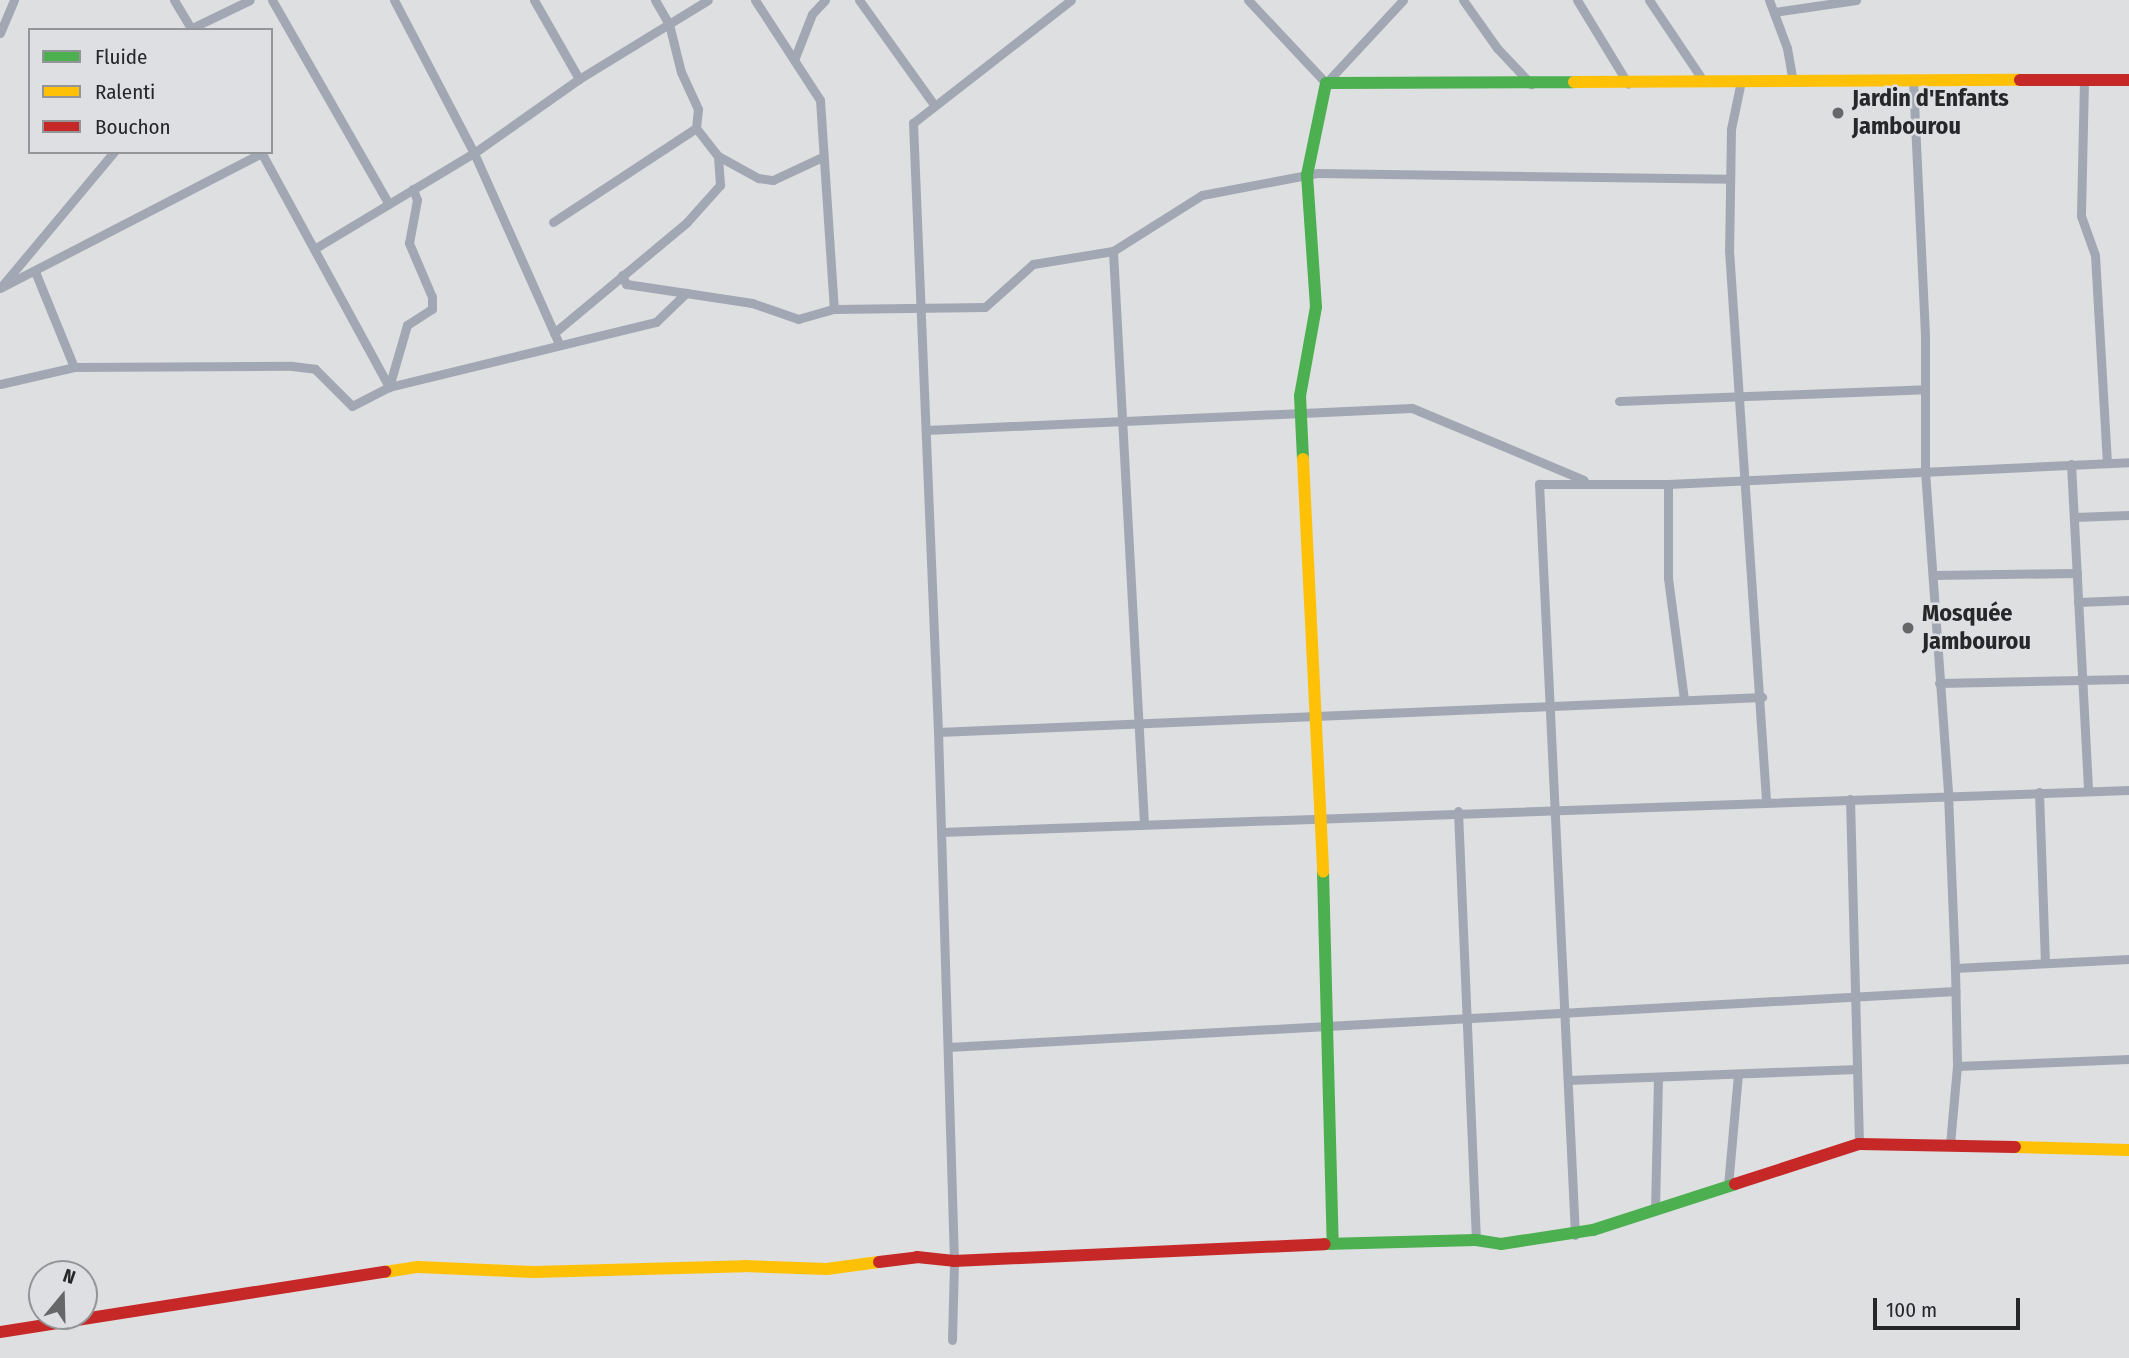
<!DOCTYPE html>
<meta charset="utf-8">
<style>
body{margin:0}
#map{position:relative;width:2129px;height:1358px;overflow:hidden;background:#dedfe1;font-family:"Fira Sans Condensed",sans-serif}
div>[style]{position:absolute}
.street>*{height:9px;margin:-4.5px;padding:0 4.5px;transform-origin:4.5px;border-radius:4.5px;background:#a2a8b3}
.fast>*{height:12px;margin:-6px;padding:0 6px;transform-origin:6px;border-radius:6px;background:#4caf50}
.slow>*{height:12px;margin:-6px;padding:0 6px;transform-origin:6px;border-radius:6px;background:#ffc107}
.jam>*{height:12px;margin:-6px;padding:0 6px;transform-origin:6px;border-radius:6px;background:#c62828}
.dots>*{width:19px;height:19px;translate:-50% -50%;box-sizing:border-box;border:4px solid #dddfe2;border-radius:50%}
span{translate:-50% -50%;white-space:nowrap;text-align:center;line-height:1.15;-webkit-text-stroke:5px #dddfe2;paint-order:stroke}
.poi-label{font-size:24px;color:#262728;font-weight:700}
.left{translate:0 -50%;text-align:left}
.legend{position:absolute;left:28px;top:28px;width:245px;height:126px;box-sizing:border-box;background:#dddfe2;border:2px solid #949598;margin:0;padding:9px 12px;list-style:none;font-size:21px;color:#262728}
.legend li{display:flex;align-items:center;gap:14px;height:35px}
.legend b{width:35px;border:2px solid #949598}
.north{position:absolute;left:28px;top:1260px;width:70px;height:70px;box-sizing:border-box;background:#dddfe2;border:2px solid #949598;border-radius:50%;rotate:19deg;font-size:19px;font-weight:700;line-height:28px;text-align:center;color:#262728}
.north::after{content:'';display:block;margin:auto;width:24px;height:32px;background:#666769;clip-path:polygon(50% 0,100% 100%,50% 72%,0 100%)}
.scale{position:absolute;left:1873px;top:1298px;width:147px;height:32px;box-sizing:border-box;border:4px solid #262728;border-top:0;padding-left:9px;font-size:21px;line-height:24px;white-space:nowrap;color:#262728;-webkit-text-stroke:5px #dddfe2;paint-order:stroke}
</style>
<div id="map">
<div class="street">
<div style="left:174px;top:0;width:35px;rotate:59deg"></div>
<div style="left:272px;top:0;width:235px;rotate:60.2deg"></div>
<div style="left:394px;top:0;width:173px;rotate:62.4deg"></div>
<div style="left:474px;top:153px;width:209px;rotate:66deg"></div>
<div style="left:534px;top:0;width:91px;rotate:60.3deg"></div>
<div style="left:655px;top:0;width:28px;rotate:60deg"></div>
<div style="left:669px;top:24px;width:49px;rotate:76deg"></div>
<div style="left:681px;top:72px;width:41px;rotate:65.3deg"></div>
<div style="left:698px;top:109px;width:19px;rotate:96deg"></div>
<div style="left:696px;top:128px;width:36px;rotate:52deg"></div>
<div style="left:718px;top:156px;width:46px;rotate:28.8deg"></div>
<div style="left:758px;top:178px;width:15px;rotate:8deg"></div>
<div style="left:773px;top:180px;width:54px;rotate:-25.1deg"></div>
<div style="left:755px;top:0;width:119px;rotate:57deg"></div>
<div style="left:820px;top:100px;width:209px;rotate:86.2deg"></div>
<div style="left:859px;top:0;width:130px;rotate:54.4deg"></div>
<div style="left:1248px;top:0;width:114px;rotate:46.8deg"></div>
<div style="left:1326px;top:83px;width:113px;rotate:-47.1deg"></div>
<div style="left:1463px;top:0;width:59px;rotate:54.7deg"></div>
<div style="left:1497px;top:48px;width:50px;rotate:46.6deg"></div>
<div style="left:1577px;top:0;width:98px;rotate:58.7deg"></div>
<div style="left:1649px;top:0;width:99px;rotate:56.1deg"></div>
<div style="left:1769px;top:0;width:51px;rotate:69.4deg"></div>
<div style="left:1787px;top:48px;width:34px;rotate:80deg"></div>
<div style="left:1774px;top:12px;width:83px;rotate:-8.3deg"></div>
<div style="left:192px;top:28px;width:64px;rotate:-25.8deg"></div>
<div style="left:0;top:33px;width:36px;rotate:-67deg"></div>
<div style="left:794px;top:60px;width:49px;rotate:-68.6deg"></div>
<div style="left:812px;top:14px;width:19px;rotate:-47deg"></div>
<div style="left:1913px;top:80px;width:256px;rotate:87.3deg"></div>
<div style="left:1925px;top:336px;width:135px;rotate:90deg"></div>
<div style="left:1925px;top:471px;width:324px;rotate:85.9deg"></div>
<div style="left:1948px;top:794px;width:174px;rotate:87.7deg"></div>
<div style="left:1955px;top:968px;width:98px;rotate:88.8deg"></div>
<div style="left:1957px;top:1066px;width:79px;rotate:95.1deg"></div>
<div style="left:1741px;top:81px;width:49px;rotate:101.8deg"></div>
<div style="left:1731px;top:129px;width:121px;rotate:90.9deg"></div>
<div style="left:1729px;top:250px;width:551px;rotate:86.15deg"></div>
<div style="left:2084px;top:81px;width:135px;rotate:91.3deg"></div>
<div style="left:2081px;top:216px;width:41px;rotate:70.3deg"></div>
<div style="left:2095px;top:255px;width:207px;rotate:86.7deg"></div>
<div style="left:261px;top:152px;width:268px;rotate:61.4deg"></div>
<div style="left:553px;top:222px;width:171px;rotate:-33.3deg"></div>
<div style="left:314px;top:249px;width:187px;rotate:-31deg"></div>
<div style="left:474px;top:153px;width:128px;rotate:-35.2deg"></div>
<div style="left:579px;top:79px;width:151px;rotate:-31.5deg"></div>
<div style="left:36px;top:274px;width:100px;rotate:67.8deg"></div>
<div style="left:622px;top:275px;width:10px;rotate:66deg"></div>
<div style="left:626px;top:284px;width:61px;rotate:8.5deg"></div>
<div style="left:1px;top:287px;width:176px;rotate:-50.1deg"></div>
<div style="left:0;top:288px;width:295px;rotate:-27.3deg"></div>
<div style="left:554px;top:333px;width:173px;rotate:-39.8deg"></div>
<div style="left:687px;top:222px;width:50px;rotate:-48.3deg"></div>
<div style="left:720px;top:185px;width:29px;rotate:-94deg"></div>
<div style="left:0;top:384px;width:76px;rotate:-12.9deg"></div>
<div style="left:74px;top:367px;width:218px;rotate:-0.3deg"></div>
<div style="left:292px;top:366px;width:23px;rotate:7deg"></div>
<div style="left:315px;top:369px;width:52px;rotate:45deg"></div>
<div style="left:352px;top:406px;width:42px;rotate:-27.2deg"></div>
<div style="left:389px;top:387px;width:275px;rotate:-13.7deg"></div>
<div style="left:656px;top:322px;width:42px;rotate:-44deg"></div>
<div style="left:686px;top:293px;width:67px;rotate:8.6deg"></div>
<div style="left:752px;top:303px;width:49px;rotate:19.2deg"></div>
<div style="left:798px;top:319px;width:37px;rotate:-16deg"></div>
<div style="left:834px;top:309px;width:151px;rotate:-0.8deg"></div>
<div style="left:985px;top:307px;width:64px;rotate:-41.9deg"></div>
<div style="left:1033px;top:264px;width:81px;rotate:-9.2deg"></div>
<div style="left:389px;top:387px;width:65px;rotate:-73.8deg"></div>
<div style="left:407px;top:325px;width:30px;rotate:-33deg"></div>
<div style="left:432px;top:309px;width:12px;rotate:-90deg"></div>
<div style="left:432px;top:297px;width:59px;rotate:-113.1deg"></div>
<div style="left:409px;top:243px;width:44px;rotate:-79.5deg"></div>
<div style="left:417px;top:200px;width:12px;rotate:-110deg"></div>
<div style="left:1619px;top:401px;width:306px;rotate:-2.2deg"></div>
<div style="left:926px;top:430px;width:486px;rotate:-2.6deg"></div>
<div style="left:1412px;top:408px;width:186px;rotate:22.7deg"></div>
<div style="left:2071px;top:464px;width:327px;rotate:87deg"></div>
<div style="left:1668px;top:484px;width:94px;rotate:90deg"></div>
<div style="left:1668px;top:578px;width:123px;rotate:82.5deg"></div>
<div style="left:2074px;top:517px;width:55px;rotate:-2.1deg"></div>
<div style="left:1933px;top:575px;width:144px;rotate:-0.8deg"></div>
<div style="left:2078px;top:602px;width:51px;rotate:-2.2deg"></div>
<div style="left:1939px;top:683px;width:190px;rotate:-1.2deg"></div>
<div style="left:938px;top:732px;width:825px;rotate:-2.43deg"></div>
<div style="left:2039px;top:792px;width:171px;rotate:88deg"></div>
<div style="left:1850px;top:799px;width:345px;rotate:88.5deg"></div>
<div style="left:1458px;top:811px;width:429px;rotate:87.6deg"></div>
<div style="left:1144px;top:824px;width:574px;rotate:-93.1deg"></div>
<div style="left:1113px;top:251px;width:105px;rotate:-32.2deg"></div>
<div style="left:1202px;top:195px;width:117px;rotate:-10.8deg"></div>
<div style="left:1317px;top:173px;width:412px;rotate:0.8deg"></div>
<div style="left:941px;top:832px;width:1189px;rotate:-2.02deg"></div>
<div style="left:1955px;top:968px;width:174px;rotate:-3deg"></div>
<div style="left:948px;top:1047px;width:1009px;rotate:-3.18deg"></div>
<div style="left:1957px;top:1066px;width:172px;rotate:-2.3deg"></div>
<div style="left:1568px;top:1080px;width:289px;rotate:-2.2deg"></div>
<div style="left:1728px;top:1186px;width:112px;rotate:-84.9deg"></div>
<div style="left:1655px;top:1210px;width:133px;rotate:-88.7deg"></div>
<div style="left:1575px;top:1235px;width:752px;rotate:-92.74deg"></div>
<div style="left:1539px;top:484px;width:129px"></div>
<div style="left:1668px;top:484px;width:462px;rotate:-2.7deg"></div>
<div style="left:952px;top:1340px;width:79px;rotate:-88.5deg"></div>
<div style="left:954px;top:1261px;width:529px;rotate:-91.73deg"></div>
<div style="left:938px;top:732px;width:610px;rotate:-92.35deg"></div>
<div style="left:913px;top:123px;width:200px;rotate:-37.9deg"></div>
</div>
<div class="fast">
<div style="left:1303px;top:459px;width:63px;rotate:-92.7deg"></div>
<div style="left:1300px;top:396px;width:90px;rotate:-79.8deg"></div>
<div style="left:1316px;top:307px;width:132px;rotate:-93.9deg"></div>
<div style="left:1307px;top:175px;width:94px;rotate:-78.3deg"></div>
<div style="left:1326px;top:83px;width:248px;rotate:-0.2deg"></div>
<div style="left:1323px;top:872px;width:372px;rotate:88.5deg"></div>
<div style="left:1325px;top:1244px;width:151px;rotate:-1.5deg"></div>
<div style="left:1476px;top:1240px;width:25px;rotate:9deg"></div>
<div style="left:1501px;top:1244px;width:93px;rotate:-8.7deg"></div>
<div style="left:1593px;top:1230px;width:149px;rotate:-17.9deg"></div>
</div>
<div class="slow">
<div style="left:1574px;top:82px;width:446px;rotate:-0.3deg"></div>
<div style="left:1303px;top:459px;width:413px;rotate:87.2deg"></div>
<div style="left:2015px;top:1147px;width:114px;rotate:1.5deg"></div>
<div style="left:385px;top:1272px;width:33px;rotate:-9deg"></div>
<div style="left:418px;top:1267px;width:116px;rotate:2.5deg"></div>
<div style="left:534px;top:1272px;width:210px;rotate:-1.6deg"></div>
<div style="left:744px;top:1266px;width:83px;rotate:2.1deg"></div>
<div style="left:827px;top:1269px;width:52px;rotate:-7.7deg"></div>
</div>
<div class="jam">
<div style="left:2020px;top:80px;width:109px"></div>
<div style="left:1735px;top:1184px;width:130px;rotate:-17.9deg"></div>
<div style="left:1859px;top:1144px;width:156px;rotate:1.1deg"></div>
<div style="left:879px;top:1262px;width:38px;rotate:-7deg"></div>
<div style="left:917px;top:1257px;width:37px;rotate:6deg"></div>
<div style="left:954px;top:1261px;width:371px;rotate:-2.6deg"></div>
<div style="left:0;top:1332px;width:390px;rotate:-8.9deg"></div>
</div>
<div class="dots">
<div style="left:1838px;top:113px;background:#666769"></div>
<div style="left:1908px;top:628px;background:#666769"></div>
</div>
<div class="poi-label">
<span class="left" style="left:1852px;top:113px">Jardin d'Enfants<br>Jambourou</span>
<span class="left" style="left:1922px;top:628px">Mosquée<br>Jambourou</span>
</div>
<ul class="legend">
<li><b style="height:9px;background:#4caf50"></b>Fluide</li>
<li><b style="height:9px;background:#ffc107"></b>Ralenti</li>
<li><b style="height:9px;background:#c62828"></b>Bouchon</li>
</ul>
<div class="north">N</div>
<div class="scale">100 m</div>
</div>
